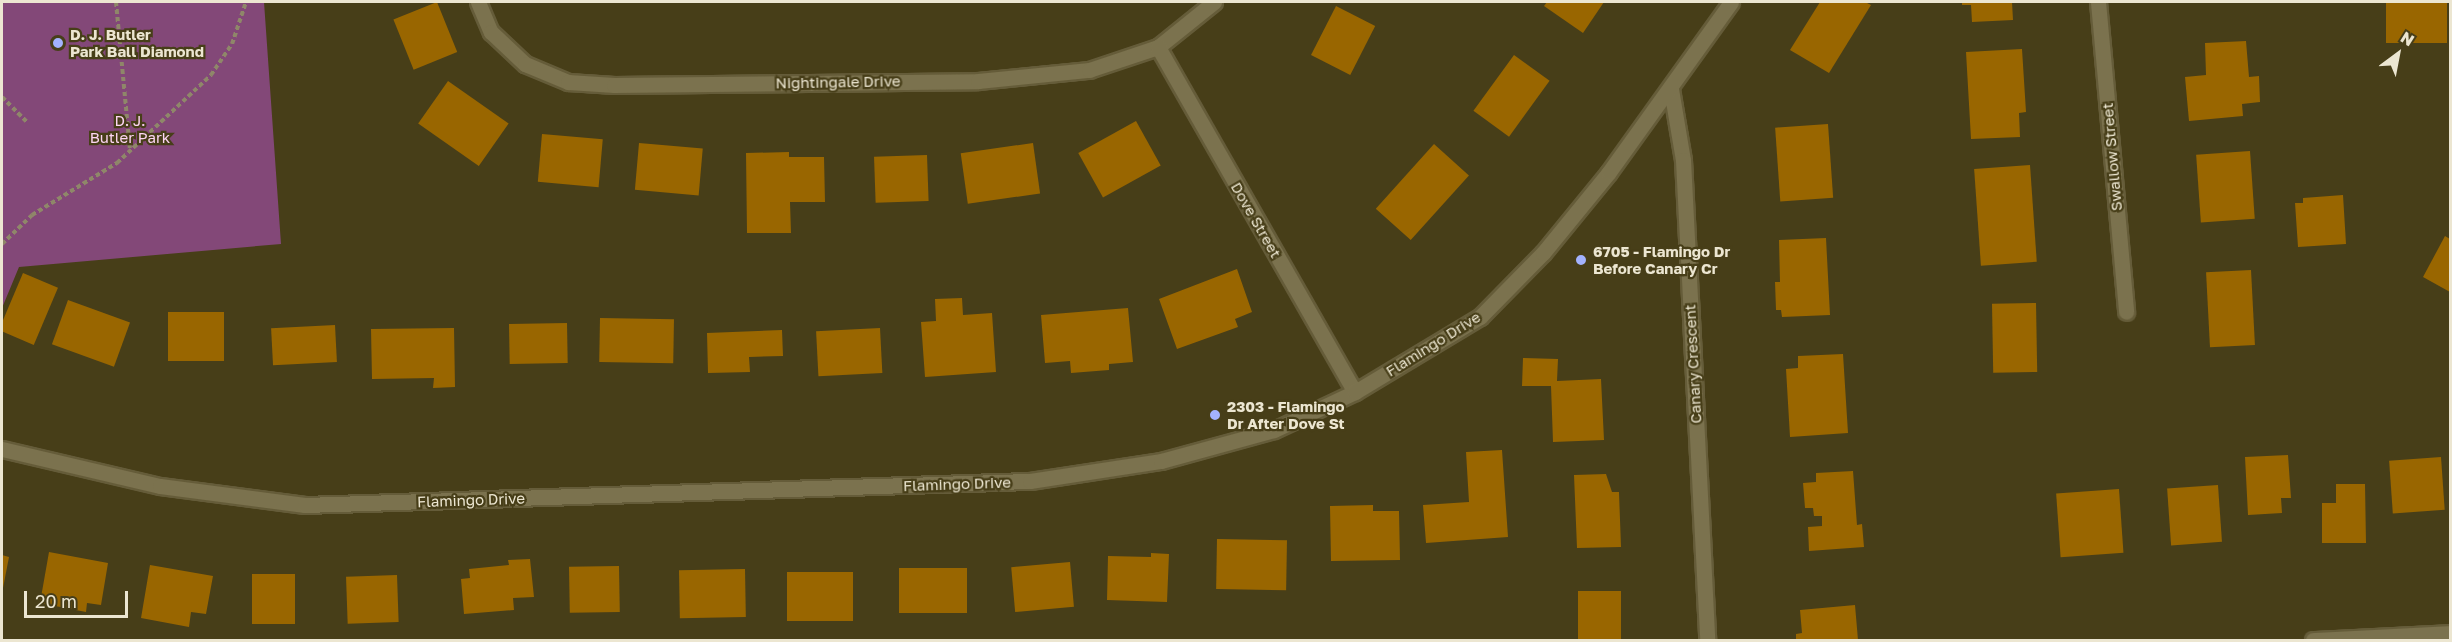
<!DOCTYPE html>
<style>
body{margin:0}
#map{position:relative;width:2452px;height:642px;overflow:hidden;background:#473e18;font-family:"Golos Text",sans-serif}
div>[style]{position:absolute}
.green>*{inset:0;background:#834878}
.building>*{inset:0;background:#960;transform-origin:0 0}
.path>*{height:4px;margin-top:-2px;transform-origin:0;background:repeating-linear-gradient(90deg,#8f8769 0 4.5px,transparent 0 7.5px)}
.roads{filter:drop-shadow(2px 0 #655c39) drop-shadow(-2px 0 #655c39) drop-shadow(0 2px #655c39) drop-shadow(0 -2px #655c39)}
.minor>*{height:15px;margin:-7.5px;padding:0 7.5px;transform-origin:7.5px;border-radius:7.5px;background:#7b724e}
.tertiary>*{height:15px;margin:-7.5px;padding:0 7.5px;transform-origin:7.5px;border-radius:7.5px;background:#7b724e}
.dots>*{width:16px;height:16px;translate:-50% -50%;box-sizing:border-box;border:3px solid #473e18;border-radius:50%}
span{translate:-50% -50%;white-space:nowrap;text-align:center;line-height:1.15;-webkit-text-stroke:4.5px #473e18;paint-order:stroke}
.poi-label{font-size:15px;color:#ece6d1;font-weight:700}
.left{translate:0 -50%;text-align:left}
.street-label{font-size:15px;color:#ece6d1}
.park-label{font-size:15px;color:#fdd5f3}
.frame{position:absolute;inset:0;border:3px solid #ece6d1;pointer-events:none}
.north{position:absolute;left:2368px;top:24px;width:60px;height:60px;-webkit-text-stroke:4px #473e18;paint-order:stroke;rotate:32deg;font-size:16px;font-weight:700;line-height:24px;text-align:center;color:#ece6d1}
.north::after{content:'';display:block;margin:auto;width:21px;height:27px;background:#ece6d1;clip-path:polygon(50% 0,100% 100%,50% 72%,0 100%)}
.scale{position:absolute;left:24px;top:591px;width:104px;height:27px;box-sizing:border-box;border:3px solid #ece6d1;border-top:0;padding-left:8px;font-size:18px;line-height:21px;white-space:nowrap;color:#ece6d1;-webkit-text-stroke:4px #473e18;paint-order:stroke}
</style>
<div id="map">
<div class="green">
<div style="clip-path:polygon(2px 2px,264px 2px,281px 244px,19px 267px,2px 308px)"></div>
</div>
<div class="building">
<div style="left:437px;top:2px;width:54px;height:47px;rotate:68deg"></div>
<div style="clip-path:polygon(1547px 2px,1604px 2px,1583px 33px,1544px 6px)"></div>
<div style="clip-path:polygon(1820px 2px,1865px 2px,1871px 5px,1829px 73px,1790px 50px)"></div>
<div style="clip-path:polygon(1962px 2px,2012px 2px,2013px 20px,1972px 22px,1971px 5px,1962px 5px)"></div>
<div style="left:2386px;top:2px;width:61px;height:41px"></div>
<div style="left:1336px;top:6px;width:44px;height:55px;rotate:27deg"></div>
<div style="clip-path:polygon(2246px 41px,2249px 77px,2259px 76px,2260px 102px,2242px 104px,2243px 116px,2189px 121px,2185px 77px,2206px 75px,2205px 43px)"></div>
<div style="clip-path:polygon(2022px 49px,2026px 112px,2019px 113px,2020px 137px,1971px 139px,1966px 52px)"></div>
<div style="left:1514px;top:55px;width:44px;height:69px;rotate:36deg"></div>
<div style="left:448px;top:81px;width:74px;height:52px;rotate:35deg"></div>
<div style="left:1136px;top:121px;width:51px;height:66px;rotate:61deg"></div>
<div style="left:1828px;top:124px;width:74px;height:53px;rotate:86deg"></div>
<div style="left:542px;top:134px;width:61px;height:48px;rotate:5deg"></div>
<div style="left:639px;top:143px;width:64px;height:47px;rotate:5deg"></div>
<div style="left:1033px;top:143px;width:51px;height:73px;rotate:82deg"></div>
<div style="left:1434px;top:144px;width:47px;height:87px;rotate:42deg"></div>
<div style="left:2250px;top:151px;width:68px;height:54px;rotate:86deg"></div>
<div style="clip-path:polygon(789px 152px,789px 157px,824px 157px,825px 202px,790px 202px,791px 233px,747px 233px,746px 153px)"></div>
<div style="left:927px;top:155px;width:46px;height:53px;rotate:88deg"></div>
<div style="left:2030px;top:165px;width:97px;height:56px;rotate:86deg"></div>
<div style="clip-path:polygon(2343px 195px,2346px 244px,2298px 247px,2295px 203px,2303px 203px,2303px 198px)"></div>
<div style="clip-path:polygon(2445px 236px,2450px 239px,2450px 292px,2423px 277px)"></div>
<div style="clip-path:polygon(1826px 238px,1830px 315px,1782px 317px,1781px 310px,1776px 310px,1775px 282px,1780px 282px,1779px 240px)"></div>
<div style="clip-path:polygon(1237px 269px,1252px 312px,1235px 319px,1238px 327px,1177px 349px,1159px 299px)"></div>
<div style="left:2251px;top:270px;width:75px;height:45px;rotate:87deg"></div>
<div style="left:23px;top:273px;width:38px;height:62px;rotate:23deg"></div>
<div style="clip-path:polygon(962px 298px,963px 315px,992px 313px,996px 372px,925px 377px,921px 322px,936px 321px,935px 299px)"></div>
<div style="left:68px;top:300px;width:66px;height:47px;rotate:20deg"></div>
<div style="left:2036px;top:303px;width:69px;height:44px;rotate:89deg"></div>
<div style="clip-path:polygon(1128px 308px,1133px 362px,1109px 364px,1109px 370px,1071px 373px,1070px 361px,1045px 363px,1041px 315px)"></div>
<div style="left:224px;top:312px;width:49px;height:56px;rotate:90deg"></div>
<div style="left:600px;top:318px;width:74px;height:44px;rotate:1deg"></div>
<div style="left:567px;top:323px;width:40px;height:58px;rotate:89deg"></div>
<div style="left:335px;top:325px;width:37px;height:64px;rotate:87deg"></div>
<div style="clip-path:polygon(454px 328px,455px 387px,433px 388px,434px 378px,372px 379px,371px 329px)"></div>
<div style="left:880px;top:328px;width:45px;height:64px;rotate:87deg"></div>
<div style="clip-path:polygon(782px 330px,783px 356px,749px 357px,750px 372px,708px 373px,707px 333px)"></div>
<div style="clip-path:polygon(1843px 354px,1848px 433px,1790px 437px,1786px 369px,1798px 368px,1798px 356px)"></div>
<div style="clip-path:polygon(1523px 358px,1558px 359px,1557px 381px,1601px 379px,1604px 440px,1553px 442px,1551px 386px,1522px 386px)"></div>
<div style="clip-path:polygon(1502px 450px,1508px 537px,1426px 543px,1423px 505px,1469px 502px,1466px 452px)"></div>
<div style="clip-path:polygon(2288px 455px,2291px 498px,2281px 498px,2282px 513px,2248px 515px,2245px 457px)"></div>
<div style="left:2441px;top:457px;width:53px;height:52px;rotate:86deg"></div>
<div style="clip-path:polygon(1853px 471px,1857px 525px,1862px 524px,1864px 547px,1809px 551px,1808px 527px,1822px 526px,1822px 516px,1814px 516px,1813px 508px,1805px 508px,1803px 483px,1816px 482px,1816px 473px)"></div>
<div style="clip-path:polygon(1606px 474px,1612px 492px,1619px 492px,1621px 547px,1577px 548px,1574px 475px)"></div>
<div style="clip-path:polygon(2336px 484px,2365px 484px,2366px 543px,2322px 543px,2322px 503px,2336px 503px)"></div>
<div style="left:2218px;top:485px;width:57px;height:51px;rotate:86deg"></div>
<div style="left:2119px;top:489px;width:64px;height:63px;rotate:86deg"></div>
<div style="clip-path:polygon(1373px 505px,1373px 511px,1399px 511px,1400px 560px,1331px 561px,1330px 506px)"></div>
<div style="left:1217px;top:539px;width:70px;height:50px;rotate:1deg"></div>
<div style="clip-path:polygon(49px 552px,108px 563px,101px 605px,87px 603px,86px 612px,40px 603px)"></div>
<div style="clip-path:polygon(1151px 553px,1169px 554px,1167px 602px,1107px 600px,1108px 556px,1151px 557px)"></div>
<div style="clip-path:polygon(2px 555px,9px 557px,3px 588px,2px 588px)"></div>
<div style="clip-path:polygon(530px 559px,534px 597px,513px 598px,514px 610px,464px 614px,461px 579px,470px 578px,469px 569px,509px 565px,508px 560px)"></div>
<div style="left:1070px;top:562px;width:45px;height:59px;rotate:85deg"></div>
<div style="clip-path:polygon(150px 565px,213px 576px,206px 614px,191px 612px,189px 627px,141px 618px)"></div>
<div style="left:619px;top:566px;width:46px;height:50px;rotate:89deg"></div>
<div style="left:899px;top:568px;width:68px;height:45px"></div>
<div style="left:745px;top:569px;width:48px;height:66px;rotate:89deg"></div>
<div style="left:787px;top:572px;width:66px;height:49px"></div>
<div style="left:252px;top:574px;width:43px;height:50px"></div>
<div style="left:397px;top:575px;width:47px;height:51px;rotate:88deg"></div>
<div style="left:1578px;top:591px;width:43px;height:49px"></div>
<div style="clip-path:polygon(1855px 605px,1858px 640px,1796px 640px,1796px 634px,1802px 633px,1800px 610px)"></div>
</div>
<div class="path">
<div style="left:116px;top:2px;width:149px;rotate:84.6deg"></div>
<div style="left:2px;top:97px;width:35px;rotate:45deg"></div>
<div style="left:2px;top:244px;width:42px;rotate:-44deg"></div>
<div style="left:32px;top:215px;width:100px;rotate:-31.5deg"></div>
<div style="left:117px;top:163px;width:129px;rotate:-43.1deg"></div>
<div style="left:211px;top:75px;width:37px;rotate:-56deg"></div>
<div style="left:232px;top:44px;width:44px;rotate:-71.6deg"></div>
</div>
<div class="roads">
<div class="minor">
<div style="left:478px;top:2px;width:33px;rotate:67deg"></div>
<div style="left:491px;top:32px;width:47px;rotate:43.3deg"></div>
<div style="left:525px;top:64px;width:47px;rotate:22.7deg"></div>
<div style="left:568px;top:82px;width:46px;rotate:3.7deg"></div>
<div style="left:614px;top:85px;width:364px;rotate:-0.6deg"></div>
<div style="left:978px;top:81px;width:112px;rotate:-5.7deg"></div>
<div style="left:1089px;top:70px;width:73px;rotate:-18.4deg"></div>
<div style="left:1158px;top:47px;width:72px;rotate:-38.8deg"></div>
<div style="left:2098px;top:2px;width:311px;rotate:84.8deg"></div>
<div style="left:1158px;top:47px;width:397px;rotate:60.3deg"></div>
<div style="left:1671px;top:89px;width:72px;rotate:80.4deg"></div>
<div style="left:1683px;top:160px;width:481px;rotate:87.1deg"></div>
<div style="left:2313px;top:640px;width:137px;rotate:-2.9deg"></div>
</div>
<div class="tertiary">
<div style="left:2px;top:449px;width:162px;rotate:13.2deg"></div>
<div style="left:160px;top:486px;width:146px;rotate:7.5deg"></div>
<div style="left:305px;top:505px;width:725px;rotate:-1.9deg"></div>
<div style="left:1030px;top:481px;width:133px;rotate:-8.7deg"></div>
<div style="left:1161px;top:461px;width:117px;rotate:-15.3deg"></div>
<div style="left:1274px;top:430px;width:89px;rotate:-25.1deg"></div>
<div style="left:1355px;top:392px;width:146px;rotate:-31deg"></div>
<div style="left:1480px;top:317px;width:90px;rotate:-45.5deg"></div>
<div style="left:1543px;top:253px;width:104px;rotate:-50.8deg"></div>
<div style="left:1609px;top:172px;width:209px;rotate:-54.3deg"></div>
</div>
</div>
<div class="dots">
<div style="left:58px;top:43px;background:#a3b2fd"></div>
<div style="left:1581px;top:260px;background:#a3b2fd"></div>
<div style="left:1215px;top:415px;background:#a3b2fd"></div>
</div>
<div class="poi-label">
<span class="left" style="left:70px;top:43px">D. J. Butler<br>Park Ball Diamond</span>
<span class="left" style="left:1593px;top:260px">6705 - Flamingo Dr<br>Before Canary Cr</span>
<span class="left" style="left:1227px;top:415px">2303 - Flamingo<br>Dr After Dove St</span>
</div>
<div class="street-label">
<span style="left:838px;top:82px;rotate:-1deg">Nightingale Drive</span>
<span style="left:2112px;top:157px;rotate:-95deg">Swallow Street</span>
<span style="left:1256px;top:220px;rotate:60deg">Dove Street</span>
<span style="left:1433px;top:344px;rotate:-32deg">Flamingo Drive</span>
<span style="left:1693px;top:364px;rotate:-93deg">Canary Crescent</span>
<span style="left:957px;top:484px;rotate:-2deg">Flamingo Drive</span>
<span style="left:471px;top:500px;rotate:-2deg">Flamingo Drive</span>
</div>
<div class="park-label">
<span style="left:130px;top:129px">D. J.<br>Butler Park</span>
</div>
<div class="frame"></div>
<div class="north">N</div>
<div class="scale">20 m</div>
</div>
